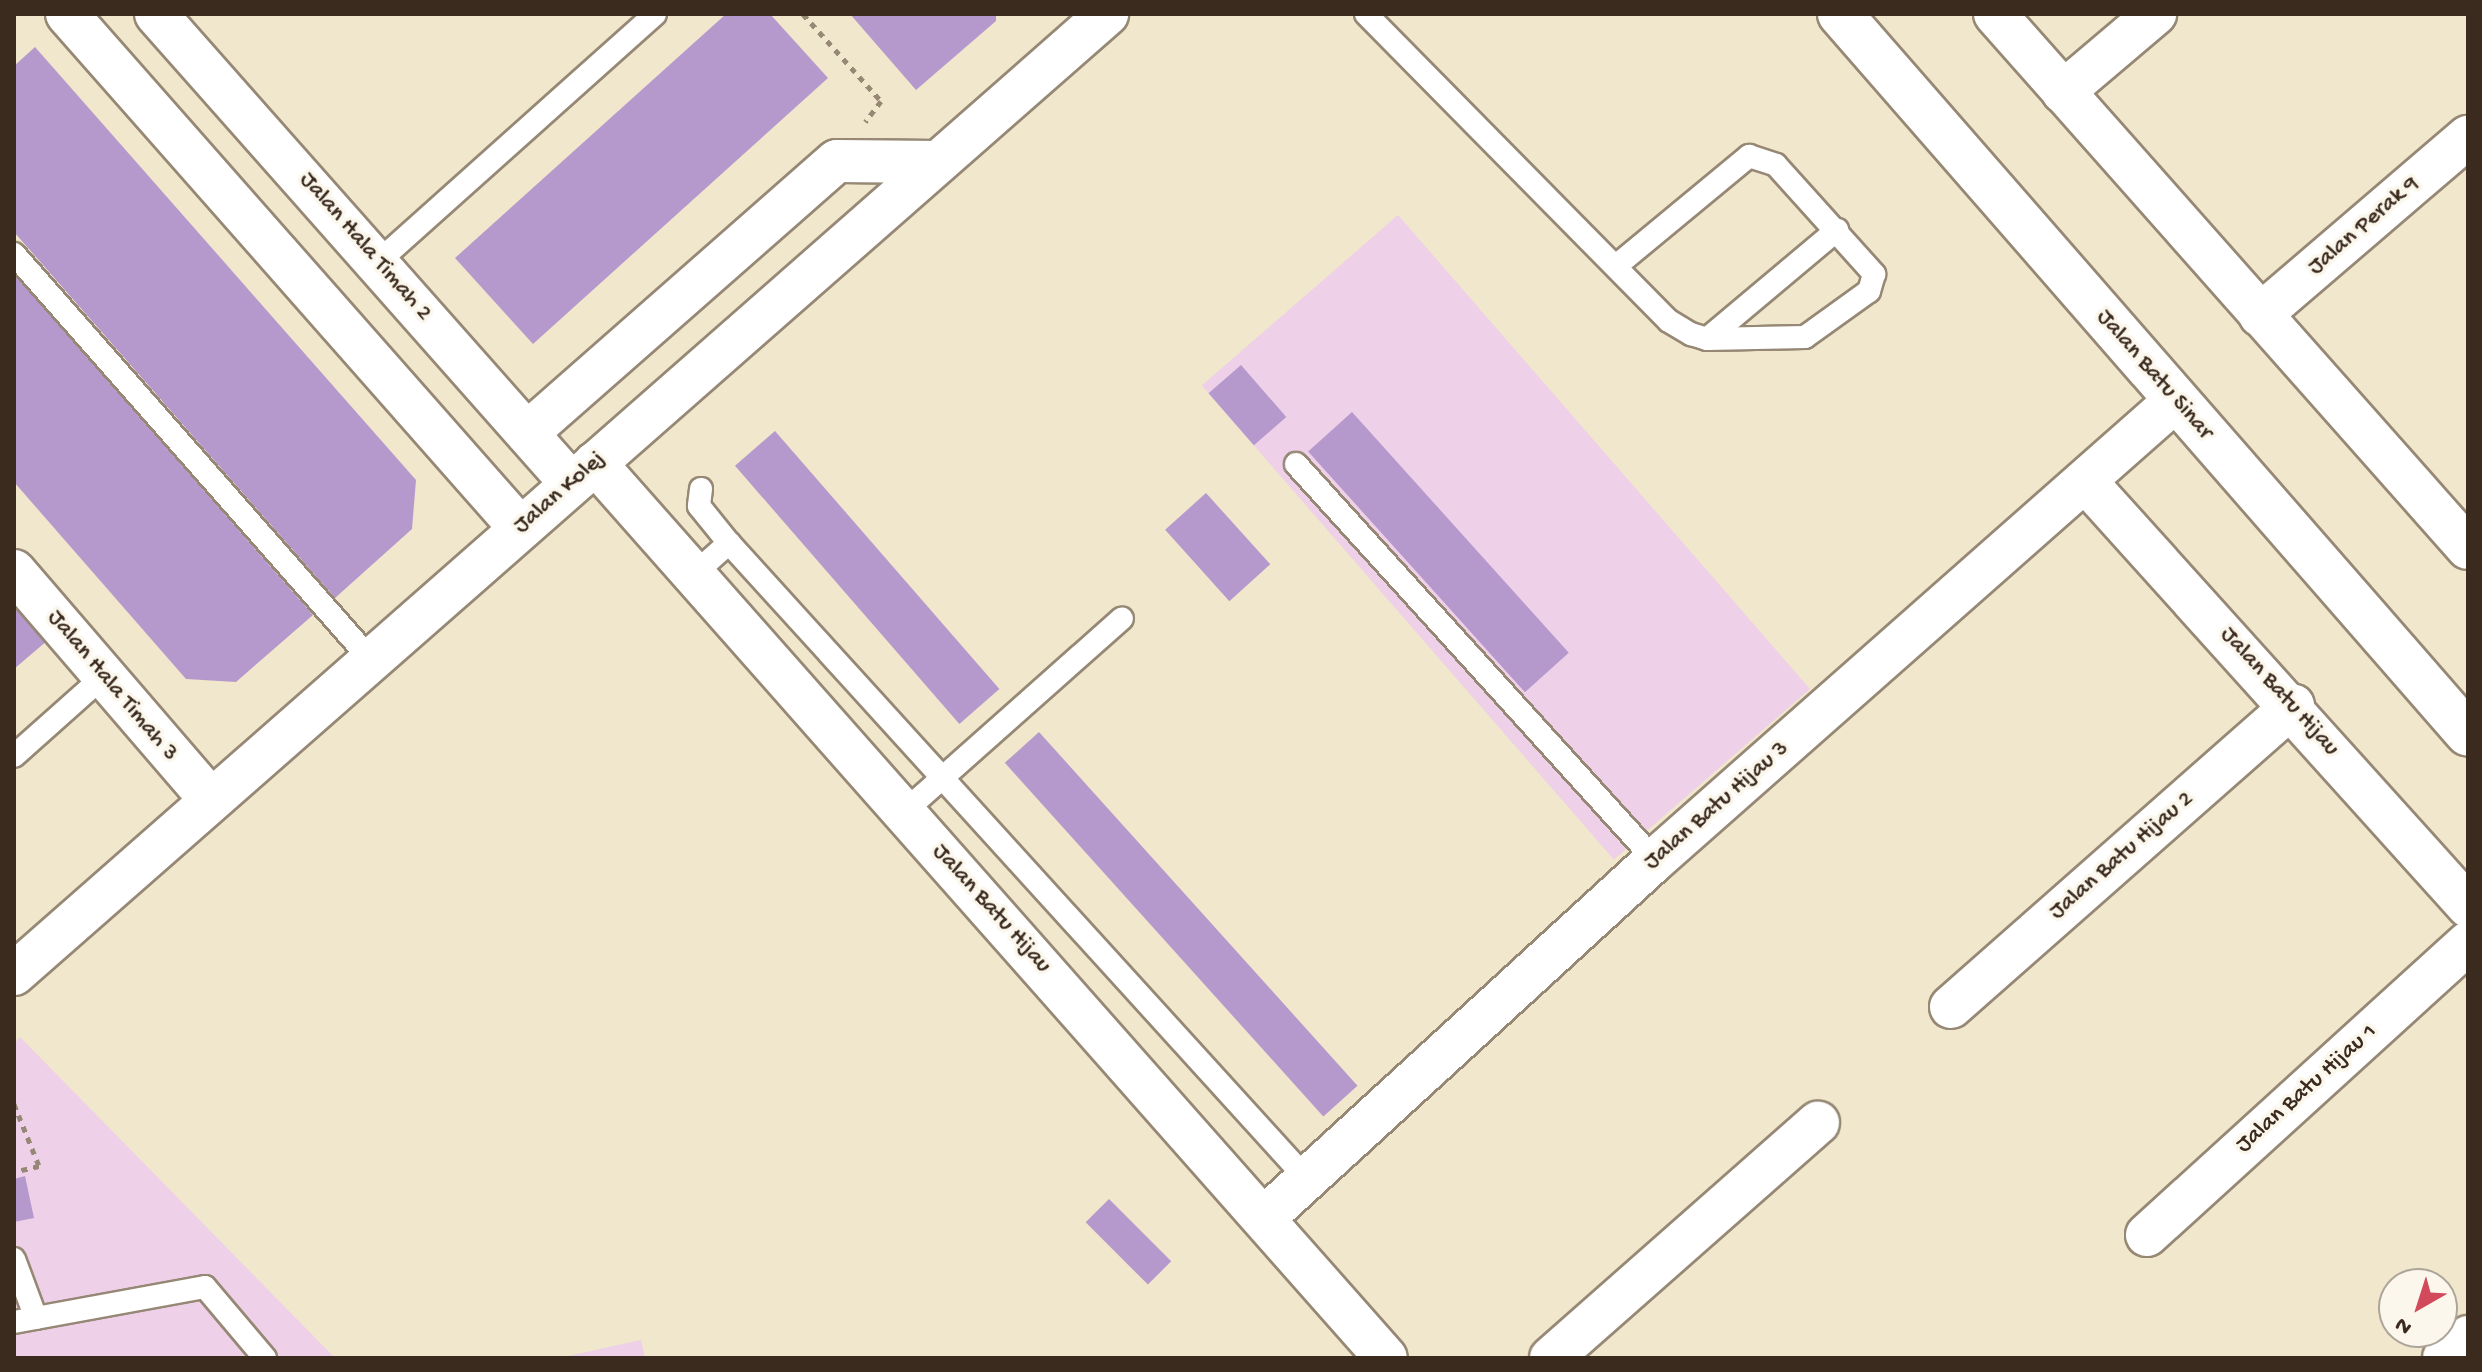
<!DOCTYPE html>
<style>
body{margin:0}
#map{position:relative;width:2482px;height:1372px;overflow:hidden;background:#f0e7cc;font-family:"Gochi Hand",sans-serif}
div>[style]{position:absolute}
.built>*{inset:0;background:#eed0e8;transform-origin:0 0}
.building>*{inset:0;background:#b699cc;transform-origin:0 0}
.path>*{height:5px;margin-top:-2.5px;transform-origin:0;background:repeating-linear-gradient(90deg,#968875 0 6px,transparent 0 12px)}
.roads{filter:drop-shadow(2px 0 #968875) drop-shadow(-2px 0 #968875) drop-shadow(0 2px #968875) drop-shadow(0 -2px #968875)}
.service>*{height:22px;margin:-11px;padding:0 11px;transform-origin:11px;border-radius:11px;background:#fff}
.minor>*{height:42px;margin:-21px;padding:0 21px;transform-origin:21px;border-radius:21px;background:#fff}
.tertiary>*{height:44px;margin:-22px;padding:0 22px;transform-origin:22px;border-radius:22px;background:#fff}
span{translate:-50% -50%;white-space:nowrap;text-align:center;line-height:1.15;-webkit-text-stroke:7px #fbf7ec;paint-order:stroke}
.street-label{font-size:24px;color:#3b2a1e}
.frame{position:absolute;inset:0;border:16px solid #3b2a1e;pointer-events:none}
.north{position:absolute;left:2378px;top:1268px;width:80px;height:80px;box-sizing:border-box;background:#fbf7ec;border:2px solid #aea59a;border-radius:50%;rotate:219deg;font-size:22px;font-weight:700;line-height:32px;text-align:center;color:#3b2a1e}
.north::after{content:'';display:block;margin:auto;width:28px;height:36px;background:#d1495b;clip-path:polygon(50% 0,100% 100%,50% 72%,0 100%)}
</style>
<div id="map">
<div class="built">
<div style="left:1398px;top:215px;width:628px;height:260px;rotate:49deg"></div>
<div style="clip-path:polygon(20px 1037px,335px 1358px,14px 1358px,14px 1044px)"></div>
<div style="clip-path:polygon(641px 1340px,645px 1358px,559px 1358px)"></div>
</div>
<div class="building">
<div style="clip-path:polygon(726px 14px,770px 14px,828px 78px,533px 344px,455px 258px)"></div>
<div style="clip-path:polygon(850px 14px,996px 14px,996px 21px,916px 90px)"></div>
<div style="clip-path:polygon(35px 47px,416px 480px,412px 529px,335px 598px,14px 232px,14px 66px)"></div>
<div style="clip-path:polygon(14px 274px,313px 615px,236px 682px,186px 679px,14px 482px)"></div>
<div style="left:1241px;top:365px;width:69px;height:43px;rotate:49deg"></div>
<div style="left:1352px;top:412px;width:324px;height:59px;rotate:48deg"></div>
<div style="left:775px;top:431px;width:342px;height:53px;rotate:49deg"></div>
<div style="left:1206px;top:493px;width:96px;height:55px;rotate:48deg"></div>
<div style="clip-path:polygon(14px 603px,48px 640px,14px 669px)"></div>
<div style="left:1039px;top:732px;width:476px;height:46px;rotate:48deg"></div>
<div style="clip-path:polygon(25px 1176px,34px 1218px,14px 1222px,14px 1179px)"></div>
<div style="left:1109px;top:1199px;width:88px;height:33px;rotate:45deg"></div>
</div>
<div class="path">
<div style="left:803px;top:14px;width:117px;rotate:48.1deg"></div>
<div style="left:881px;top:101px;width:26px;rotate:127deg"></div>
<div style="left:14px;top:1104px;width:67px;rotate:68deg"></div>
<div style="left:39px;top:1166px;width:26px;rotate:167deg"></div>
</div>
<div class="roads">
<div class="service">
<div style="left:1366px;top:14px;width:431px;rotate:45.4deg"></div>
<div style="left:1669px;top:321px;width:26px;rotate:31deg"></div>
<div style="left:1691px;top:334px;width:17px;rotate:17deg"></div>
<div style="left:1707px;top:339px;width:170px;rotate:-40deg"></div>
<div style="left:14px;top:254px;width:542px;rotate:48.66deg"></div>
<div style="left:379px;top:261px;width:370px;rotate:-41.8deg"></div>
<div style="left:1616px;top:266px;width:173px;rotate:-39.6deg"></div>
<div style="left:1749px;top:156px;width:28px;rotate:18deg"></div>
<div style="left:1776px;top:165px;width:147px;rotate:48deg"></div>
<div style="left:1874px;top:274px;width:18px;rotate:106deg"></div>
<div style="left:1869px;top:291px;width:79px;rotate:144.3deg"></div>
<div style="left:1805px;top:337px;width:98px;rotate:178.8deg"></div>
<div style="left:1296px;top:464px;width:535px;rotate:47.81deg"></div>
<div style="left:701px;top:489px;width:17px;rotate:97deg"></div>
<div style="left:699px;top:506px;width:48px;rotate:51deg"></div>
<div style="left:694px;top:574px;width:47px;rotate:-41.5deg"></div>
<div style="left:729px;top:543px;width:859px;rotate:47.74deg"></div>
<div style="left:14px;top:756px;width:122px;rotate:-41.7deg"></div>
<div style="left:905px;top:811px;width:290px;rotate:-41.6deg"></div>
<div style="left:14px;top:1259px;width:63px;rotate:69.6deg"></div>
<div style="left:14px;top:1322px;width:194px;rotate:-10.4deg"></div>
<div style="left:205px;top:1287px;width:93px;rotate:49.8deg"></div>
</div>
<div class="minor">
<div style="left:67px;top:14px;width:685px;rotate:48.61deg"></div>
<div style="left:156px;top:14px;width:626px;rotate:48.5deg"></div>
<div style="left:1995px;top:14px;width:713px;rotate:48.47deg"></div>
<div style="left:2063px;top:92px;width:121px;rotate:-40.3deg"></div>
<div style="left:2260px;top:315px;width:274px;rotate:-40.6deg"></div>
<div style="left:527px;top:433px;width:412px;rotate:-41.3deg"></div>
<div style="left:837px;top:161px;width:101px;rotate:0.6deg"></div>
<div style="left:595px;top:463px;width:1194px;rotate:48.53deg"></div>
<div style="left:2086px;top:482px;width:571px;rotate:47.98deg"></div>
<div style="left:14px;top:571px;width:302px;rotate:49.3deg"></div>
<div style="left:14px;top:974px;width:1455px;rotate:-41.29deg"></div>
<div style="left:1951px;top:1007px;width:456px;rotate:-41.4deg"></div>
<div style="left:1264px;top:1218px;width:530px;rotate:-42.48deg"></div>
<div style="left:1655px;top:860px;width:695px;rotate:-41.44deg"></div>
<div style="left:2147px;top:1235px;width:434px;rotate:-42.3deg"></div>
<div style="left:1551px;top:1358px;width:356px;rotate:-41.4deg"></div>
<div style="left:2444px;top:1358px;width:32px;rotate:-41deg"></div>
</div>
<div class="tertiary">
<div style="left:1840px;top:14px;width:955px;rotate:48.9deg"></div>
</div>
</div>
<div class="street-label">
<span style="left:2364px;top:226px;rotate:-41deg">Jalan Perak 9</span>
<span style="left:365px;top:247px;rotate:49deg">Jalan Hala Timah 2</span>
<span style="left:2154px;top:375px;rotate:49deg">Jalan Batu Sinar</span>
<span style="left:560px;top:493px;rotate:-41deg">Jalan Kolej</span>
<span style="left:112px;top:686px;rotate:50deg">Jalan Hala Timah 3</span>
<span style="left:2279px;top:692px;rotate:48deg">Jalan Batu Hijau</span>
<span style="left:1717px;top:806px;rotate:-41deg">Jalan Batu Hijau 3</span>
<span style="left:2122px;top:856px;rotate:-41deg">Jalan Batu Hijau 2</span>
<span style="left:991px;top:909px;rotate:48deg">Jalan Batu Hijau</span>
<span style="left:2307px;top:1089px;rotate:-42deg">Jalan Batu Hijau 1</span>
</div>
<div class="frame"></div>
<div class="north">N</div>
</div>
